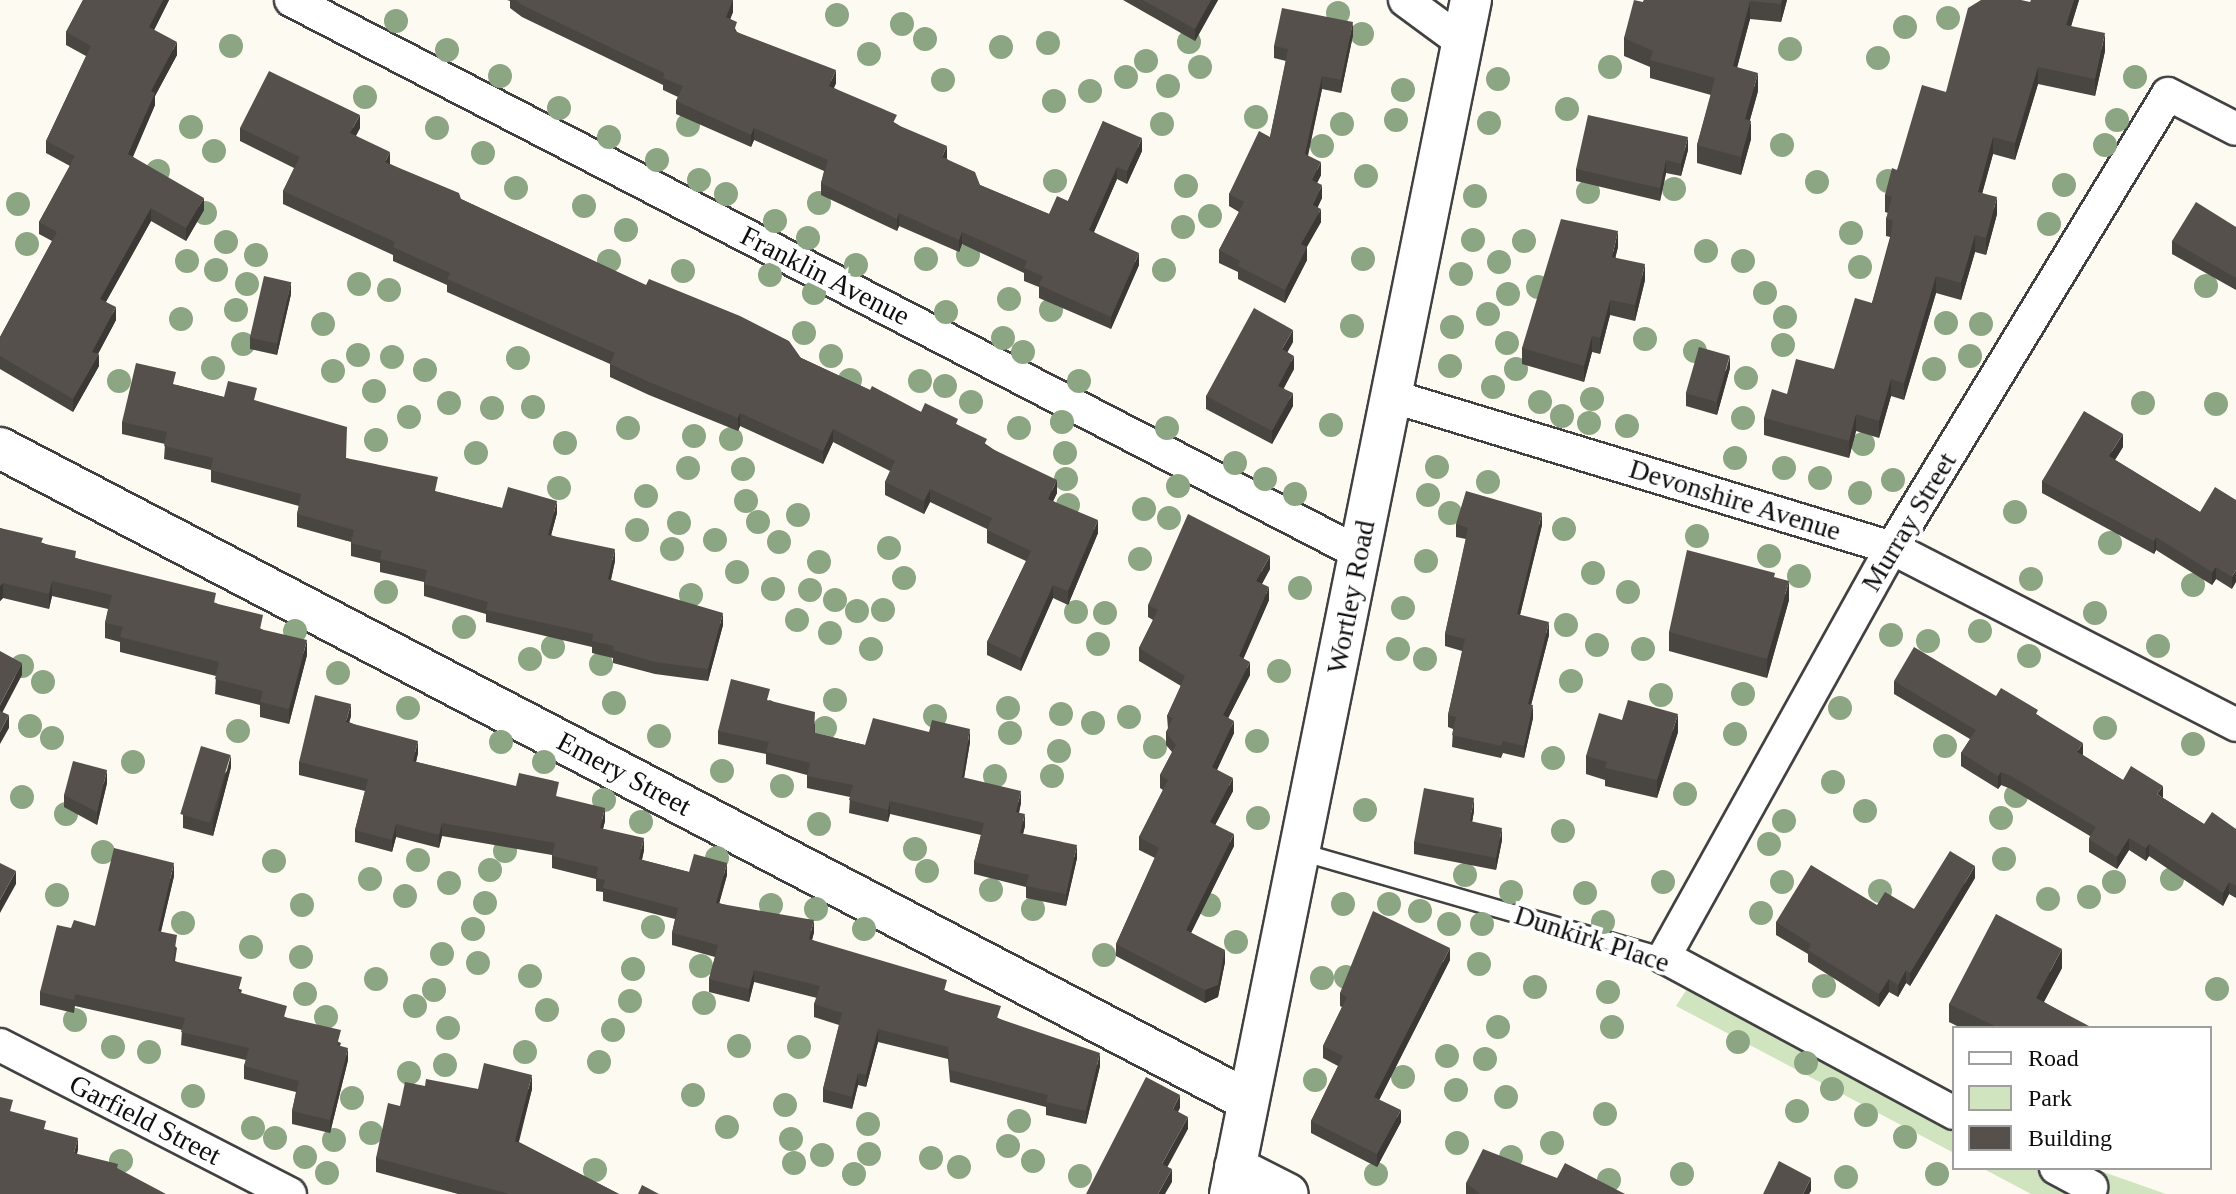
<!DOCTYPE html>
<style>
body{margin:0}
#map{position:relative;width:2236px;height:1194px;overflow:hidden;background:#fdfbf1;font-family:"Times New Roman",serif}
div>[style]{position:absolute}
.green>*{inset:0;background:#d0e4bf}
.roads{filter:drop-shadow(2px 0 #414141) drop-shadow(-2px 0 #414141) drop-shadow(0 2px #414141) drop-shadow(0 -2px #414141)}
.service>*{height:16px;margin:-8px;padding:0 8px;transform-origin:8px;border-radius:8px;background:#fff}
.minor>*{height:32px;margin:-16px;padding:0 16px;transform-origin:16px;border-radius:16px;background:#fff}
.tertiary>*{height:40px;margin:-20px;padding:0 20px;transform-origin:20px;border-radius:20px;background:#fff}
.trees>*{width:24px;height:24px;margin:-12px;border-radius:50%;background:#8ca582}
.wall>*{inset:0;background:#494541}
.shaded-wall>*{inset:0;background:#3c3835}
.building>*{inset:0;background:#55504c;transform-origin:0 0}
span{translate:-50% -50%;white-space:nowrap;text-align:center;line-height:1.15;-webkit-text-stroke:8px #fff;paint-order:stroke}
.street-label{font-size:28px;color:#0e0e0e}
.legend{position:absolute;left:1952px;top:1026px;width:260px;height:144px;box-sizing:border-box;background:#fff;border:2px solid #9f9f9f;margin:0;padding:10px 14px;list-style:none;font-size:24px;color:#0e0e0e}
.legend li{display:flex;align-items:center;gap:16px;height:40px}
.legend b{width:40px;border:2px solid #9f9f9f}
</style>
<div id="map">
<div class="green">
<div style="clip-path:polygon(1707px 958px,1954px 1092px,1954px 1153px,1676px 1006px)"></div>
<div style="clip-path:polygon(1982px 1168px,2092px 1168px,2166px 1194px,2031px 1194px)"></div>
</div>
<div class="roads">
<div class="service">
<div style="left:1301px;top:852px;width:378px;rotate:16.1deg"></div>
</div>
<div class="minor">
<div style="left:291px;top:0;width:1203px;rotate:27.37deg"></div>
<div style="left:1405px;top:0;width:71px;rotate:36.4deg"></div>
<div style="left:1391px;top:396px;width:524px;rotate:16.88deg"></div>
<div style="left:1892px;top:548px;width:387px;rotate:27.2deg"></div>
<div style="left:0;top:1045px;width:326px;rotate:27.2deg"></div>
<div style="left:1954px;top:1113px;width:329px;rotate:-151.7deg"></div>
<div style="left:1664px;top:957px;width:468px;rotate:-60.9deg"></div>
<div style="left:1892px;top:548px;width:531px;rotate:-58.7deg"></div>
<div style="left:2168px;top:94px;width:76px;rotate:27.2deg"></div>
<div style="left:2056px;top:1168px;width:40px;rotate:28deg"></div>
</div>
<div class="tertiary">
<div style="left:0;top:448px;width:1407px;rotate:27.6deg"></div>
<div style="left:1235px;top:1167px;width:59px;rotate:27deg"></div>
<div style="left:1230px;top:1194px;width:1218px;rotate:-78.59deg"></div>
</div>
</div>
<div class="trees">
<div style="left:1338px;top:13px"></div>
<div style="left:837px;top:15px"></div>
<div style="left:1948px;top:18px"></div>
<div style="left:396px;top:21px"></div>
<div style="left:902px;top:24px"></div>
<div style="left:1905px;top:27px"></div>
<div style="left:1362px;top:34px"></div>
<div style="left:925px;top:39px"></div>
<div style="left:1189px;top:42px"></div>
<div style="left:1048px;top:43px"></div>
<div style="left:231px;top:46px"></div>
<div style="left:1001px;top:47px"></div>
<div style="left:1790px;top:49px"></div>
<div style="left:447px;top:50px"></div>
<div style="left:869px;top:54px"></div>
<div style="left:1878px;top:58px"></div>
<div style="left:1146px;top:61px"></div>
<div style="left:1200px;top:67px"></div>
<div style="left:1610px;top:67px"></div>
<div style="left:500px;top:76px"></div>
<div style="left:1126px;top:77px"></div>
<div style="left:2135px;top:77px"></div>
<div style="left:1498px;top:79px"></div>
<div style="left:943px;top:80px"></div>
<div style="left:1168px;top:86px"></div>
<div style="left:1403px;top:90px"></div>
<div style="left:1090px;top:91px"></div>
<div style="left:365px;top:97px"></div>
<div style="left:1054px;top:101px"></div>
<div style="left:559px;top:108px"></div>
<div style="left:1567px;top:109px"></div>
<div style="left:1256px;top:117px"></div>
<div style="left:1396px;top:120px"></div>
<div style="left:2117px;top:120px"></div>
<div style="left:1489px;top:123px"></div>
<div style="left:1162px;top:124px"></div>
<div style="left:1342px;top:124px"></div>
<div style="left:688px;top:125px"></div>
<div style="left:191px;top:127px"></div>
<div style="left:437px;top:128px"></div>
<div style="left:609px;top:137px"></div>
<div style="left:1782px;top:145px"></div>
<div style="left:2105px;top:145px"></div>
<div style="left:1322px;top:146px"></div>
<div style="left:214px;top:151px"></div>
<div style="left:483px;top:153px"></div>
<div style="left:657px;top:160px"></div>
<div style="left:158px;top:171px"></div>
<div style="left:1366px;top:176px"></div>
<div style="left:699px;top:180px"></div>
<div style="left:1055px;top:181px"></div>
<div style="left:1888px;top:181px"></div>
<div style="left:1817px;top:182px"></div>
<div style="left:2064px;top:185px"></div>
<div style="left:1186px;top:186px"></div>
<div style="left:516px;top:188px"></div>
<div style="left:1674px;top:189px"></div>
<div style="left:1588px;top:192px"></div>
<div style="left:726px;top:194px"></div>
<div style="left:1475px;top:196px"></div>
<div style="left:819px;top:203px"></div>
<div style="left:18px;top:204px"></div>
<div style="left:584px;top:206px"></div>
<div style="left:205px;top:213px"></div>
<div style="left:1210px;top:216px"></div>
<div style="left:775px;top:221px"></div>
<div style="left:2049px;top:224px"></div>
<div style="left:1183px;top:227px"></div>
<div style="left:626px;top:230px"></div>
<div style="left:1851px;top:233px"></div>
<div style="left:808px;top:238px"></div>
<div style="left:1473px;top:240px"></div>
<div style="left:1524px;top:241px"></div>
<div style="left:226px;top:242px"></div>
<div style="left:27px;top:244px"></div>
<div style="left:1706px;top:251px"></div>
<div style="left:256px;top:255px"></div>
<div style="left:968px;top:255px"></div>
<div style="left:926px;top:259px"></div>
<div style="left:1363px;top:259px"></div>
<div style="left:187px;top:261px"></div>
<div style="left:609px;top:261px"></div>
<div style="left:1743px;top:261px"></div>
<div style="left:1499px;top:262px"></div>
<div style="left:856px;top:265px"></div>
<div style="left:1860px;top:267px"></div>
<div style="left:216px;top:270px"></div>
<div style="left:1164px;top:270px"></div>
<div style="left:683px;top:271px"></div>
<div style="left:1461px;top:274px"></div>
<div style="left:770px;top:275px"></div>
<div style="left:247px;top:284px"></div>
<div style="left:359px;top:284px"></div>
<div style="left:2206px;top:286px"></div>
<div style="left:1538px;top:287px"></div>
<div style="left:389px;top:290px"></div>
<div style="left:814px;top:293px"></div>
<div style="left:1765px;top:293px"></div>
<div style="left:1508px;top:294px"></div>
<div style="left:1009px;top:299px"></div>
<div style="left:236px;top:310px"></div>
<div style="left:1051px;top:310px"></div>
<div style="left:946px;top:312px"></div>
<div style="left:1488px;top:314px"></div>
<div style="left:1785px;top:317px"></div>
<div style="left:181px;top:319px"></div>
<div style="left:1946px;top:323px"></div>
<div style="left:323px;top:324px"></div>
<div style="left:1981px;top:324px"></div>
<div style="left:1352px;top:326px"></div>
<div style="left:1452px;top:327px"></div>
<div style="left:804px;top:333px"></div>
<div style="left:1003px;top:338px"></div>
<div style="left:1645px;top:339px"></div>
<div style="left:1507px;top:343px"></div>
<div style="left:243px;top:344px"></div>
<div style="left:1783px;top:345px"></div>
<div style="left:1695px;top:351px"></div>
<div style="left:1023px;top:352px"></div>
<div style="left:358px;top:355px"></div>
<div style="left:831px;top:356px"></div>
<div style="left:1970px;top:356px"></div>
<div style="left:392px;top:357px"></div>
<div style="left:518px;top:358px"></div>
<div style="left:1450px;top:366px"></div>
<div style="left:213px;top:368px"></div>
<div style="left:1516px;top:369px"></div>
<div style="left:1934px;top:369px"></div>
<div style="left:425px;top:370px"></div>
<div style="left:333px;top:371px"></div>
<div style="left:1746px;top:378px"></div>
<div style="left:850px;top:380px"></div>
<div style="left:119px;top:381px"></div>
<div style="left:920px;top:381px"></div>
<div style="left:1079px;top:381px"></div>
<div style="left:945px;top:386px"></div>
<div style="left:1493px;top:387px"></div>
<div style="left:374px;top:391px"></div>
<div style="left:1592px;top:399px"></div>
<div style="left:971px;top:402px"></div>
<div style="left:1540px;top:402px"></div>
<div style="left:449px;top:403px"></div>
<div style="left:2143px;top:403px"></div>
<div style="left:2216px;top:404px"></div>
<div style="left:533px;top:407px"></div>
<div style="left:492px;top:408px"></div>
<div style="left:1562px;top:416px"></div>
<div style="left:409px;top:417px"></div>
<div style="left:1743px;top:418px"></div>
<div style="left:1062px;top:422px"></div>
<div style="left:1589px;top:423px"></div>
<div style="left:1331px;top:425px"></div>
<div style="left:1627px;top:426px"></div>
<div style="left:628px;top:428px"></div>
<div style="left:1019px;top:428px"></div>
<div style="left:1167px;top:428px"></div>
<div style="left:694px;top:436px"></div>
<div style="left:731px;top:439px"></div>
<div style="left:376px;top:440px"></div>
<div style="left:565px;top:443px"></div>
<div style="left:1863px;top:444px"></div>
<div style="left:476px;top:453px"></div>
<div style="left:1065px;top:453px"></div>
<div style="left:1735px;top:458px"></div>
<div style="left:1235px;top:463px"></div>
<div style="left:1437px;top:467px"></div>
<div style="left:688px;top:468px"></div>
<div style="left:1784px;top:468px"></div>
<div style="left:743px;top:469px"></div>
<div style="left:1820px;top:478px"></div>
<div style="left:1066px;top:479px"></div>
<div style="left:1265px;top:479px"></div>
<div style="left:1893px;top:480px"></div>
<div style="left:1488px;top:482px"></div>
<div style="left:1178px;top:486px"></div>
<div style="left:559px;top:488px"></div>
<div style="left:1860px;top:493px"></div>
<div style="left:1295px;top:494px"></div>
<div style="left:1428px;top:495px"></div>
<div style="left:646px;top:496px"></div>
<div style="left:746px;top:501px"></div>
<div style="left:1068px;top:505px"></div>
<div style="left:1144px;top:509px"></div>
<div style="left:2015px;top:512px"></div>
<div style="left:1450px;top:513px"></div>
<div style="left:798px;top:515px"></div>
<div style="left:1169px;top:518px"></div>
<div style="left:758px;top:522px"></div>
<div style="left:679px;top:523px"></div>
<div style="left:1564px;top:529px"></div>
<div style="left:637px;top:530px"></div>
<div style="left:1697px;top:536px"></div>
<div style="left:715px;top:540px"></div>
<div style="left:779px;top:542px"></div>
<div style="left:2110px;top:543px"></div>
<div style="left:889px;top:548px"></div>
<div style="left:672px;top:549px"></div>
<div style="left:1769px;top:556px"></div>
<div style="left:1140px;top:559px"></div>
<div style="left:1426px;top:561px"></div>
<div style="left:819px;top:562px"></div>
<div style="left:737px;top:572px"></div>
<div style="left:1593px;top:573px"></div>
<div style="left:1799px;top:576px"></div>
<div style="left:904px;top:578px"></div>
<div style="left:2031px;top:579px"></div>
<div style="left:2193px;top:585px"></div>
<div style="left:1300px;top:588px"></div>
<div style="left:773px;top:589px"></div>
<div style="left:810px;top:590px"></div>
<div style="left:386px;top:592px"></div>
<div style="left:1628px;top:592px"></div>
<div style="left:691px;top:595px"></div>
<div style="left:835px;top:600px"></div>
<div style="left:1403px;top:608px"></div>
<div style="left:883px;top:610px"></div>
<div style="left:857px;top:611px"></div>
<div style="left:1076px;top:612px"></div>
<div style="left:1105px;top:613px"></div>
<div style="left:2095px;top:613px"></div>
<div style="left:797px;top:620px"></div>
<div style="left:1566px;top:625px"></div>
<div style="left:464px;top:627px"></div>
<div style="left:295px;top:631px"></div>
<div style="left:1980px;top:631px"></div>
<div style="left:830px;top:633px"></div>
<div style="left:1891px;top:635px"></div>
<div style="left:1928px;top:641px"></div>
<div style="left:1098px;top:644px"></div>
<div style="left:1597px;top:645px"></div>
<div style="left:2158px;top:646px"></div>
<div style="left:553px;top:647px"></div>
<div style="left:871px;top:649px"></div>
<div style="left:1398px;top:649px"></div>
<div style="left:1643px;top:649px"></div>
<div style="left:2029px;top:656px"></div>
<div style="left:530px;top:659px"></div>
<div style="left:1425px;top:659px"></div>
<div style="left:601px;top:664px"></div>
<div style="left:22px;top:666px"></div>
<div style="left:1279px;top:671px"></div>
<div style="left:338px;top:673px"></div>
<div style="left:1571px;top:681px"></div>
<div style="left:43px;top:682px"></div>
<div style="left:1743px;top:694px"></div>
<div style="left:1661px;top:695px"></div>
<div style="left:835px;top:700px"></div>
<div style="left:614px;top:703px"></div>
<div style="left:408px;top:708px"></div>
<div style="left:1008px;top:708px"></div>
<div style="left:1840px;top:708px"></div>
<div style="left:1061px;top:714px"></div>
<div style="left:935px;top:716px"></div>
<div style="left:1129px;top:717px"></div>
<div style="left:1093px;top:723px"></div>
<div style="left:30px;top:726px"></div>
<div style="left:825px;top:728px"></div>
<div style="left:2105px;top:728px"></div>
<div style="left:238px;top:731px"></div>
<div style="left:1010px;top:733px"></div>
<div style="left:1735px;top:734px"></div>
<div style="left:659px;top:736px"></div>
<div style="left:52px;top:738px"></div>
<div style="left:1257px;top:741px"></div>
<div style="left:501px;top:742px"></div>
<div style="left:2193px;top:744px"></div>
<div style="left:1945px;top:746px"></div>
<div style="left:1155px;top:747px"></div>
<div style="left:1059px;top:751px"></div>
<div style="left:1553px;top:758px"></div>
<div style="left:133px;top:762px"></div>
<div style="left:544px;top:762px"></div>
<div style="left:722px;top:771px"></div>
<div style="left:995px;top:776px"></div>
<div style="left:1052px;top:776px"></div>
<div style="left:1833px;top:782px"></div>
<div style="left:782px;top:786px"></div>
<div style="left:1685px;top:794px"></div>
<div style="left:2016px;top:796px"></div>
<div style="left:22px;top:797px"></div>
<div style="left:604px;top:800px"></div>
<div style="left:1365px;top:810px"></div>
<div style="left:1865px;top:811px"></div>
<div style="left:66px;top:814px"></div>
<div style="left:1258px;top:818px"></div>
<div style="left:2001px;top:818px"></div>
<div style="left:1784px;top:821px"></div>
<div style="left:641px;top:822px"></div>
<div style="left:819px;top:824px"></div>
<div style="left:1563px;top:831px"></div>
<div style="left:1769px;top:844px"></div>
<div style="left:915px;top:849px"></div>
<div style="left:505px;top:851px"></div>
<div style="left:103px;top:852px"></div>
<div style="left:717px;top:858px"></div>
<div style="left:2004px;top:859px"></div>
<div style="left:418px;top:860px"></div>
<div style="left:274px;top:861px"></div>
<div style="left:490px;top:870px"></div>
<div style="left:927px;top:871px"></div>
<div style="left:1465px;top:875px"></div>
<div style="left:370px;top:879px"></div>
<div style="left:2172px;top:879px"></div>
<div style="left:1663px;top:882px"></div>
<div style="left:1782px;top:882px"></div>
<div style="left:2114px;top:882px"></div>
<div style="left:449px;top:883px"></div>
<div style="left:991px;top:890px"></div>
<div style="left:1880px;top:891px"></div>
<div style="left:1511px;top:892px"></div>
<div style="left:1585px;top:893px"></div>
<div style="left:57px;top:895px"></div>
<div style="left:405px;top:896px"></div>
<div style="left:2089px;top:897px"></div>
<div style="left:2048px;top:899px"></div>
<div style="left:485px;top:903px"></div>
<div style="left:1343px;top:904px"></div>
<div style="left:1389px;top:904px"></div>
<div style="left:302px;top:905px"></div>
<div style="left:771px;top:905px"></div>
<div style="left:1209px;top:905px"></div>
<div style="left:816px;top:909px"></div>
<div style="left:1033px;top:909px"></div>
<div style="left:1420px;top:911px"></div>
<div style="left:1761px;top:913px"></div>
<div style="left:1603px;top:922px"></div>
<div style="left:183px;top:923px"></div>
<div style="left:1449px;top:924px"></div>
<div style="left:1482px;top:924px"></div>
<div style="left:653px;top:927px"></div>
<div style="left:473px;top:929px"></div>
<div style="left:864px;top:929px"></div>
<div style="left:1236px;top:942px"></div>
<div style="left:251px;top:947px"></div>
<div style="left:442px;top:954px"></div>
<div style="left:1104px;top:955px"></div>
<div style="left:301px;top:957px"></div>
<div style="left:478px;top:963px"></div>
<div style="left:1479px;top:964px"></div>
<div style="left:701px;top:966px"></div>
<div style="left:633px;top:969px"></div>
<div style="left:530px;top:976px"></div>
<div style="left:1346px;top:977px"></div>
<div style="left:1322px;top:978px"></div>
<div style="left:376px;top:979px"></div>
<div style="left:1824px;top:986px"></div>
<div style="left:1535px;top:987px"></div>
<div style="left:2217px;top:989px"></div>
<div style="left:434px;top:990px"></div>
<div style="left:1608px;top:992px"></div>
<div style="left:305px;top:994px"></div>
<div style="left:630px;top:1001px"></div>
<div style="left:704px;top:1003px"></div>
<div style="left:415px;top:1006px"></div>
<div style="left:547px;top:1010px"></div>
<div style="left:326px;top:1017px"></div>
<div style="left:75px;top:1020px"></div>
<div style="left:1498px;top:1027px"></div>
<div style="left:1612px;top:1027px"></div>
<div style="left:448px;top:1028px"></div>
<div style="left:613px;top:1030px"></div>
<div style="left:1738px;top:1042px"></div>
<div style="left:739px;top:1046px"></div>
<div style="left:113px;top:1047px"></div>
<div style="left:799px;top:1047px"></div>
<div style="left:149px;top:1052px"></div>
<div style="left:525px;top:1052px"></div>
<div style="left:1447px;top:1056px"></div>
<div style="left:1485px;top:1059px"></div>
<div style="left:599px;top:1062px"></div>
<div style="left:1806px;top:1063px"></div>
<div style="left:445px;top:1065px"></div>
<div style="left:409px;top:1073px"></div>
<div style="left:1403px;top:1077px"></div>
<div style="left:1315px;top:1080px"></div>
<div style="left:1832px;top:1089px"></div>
<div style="left:1456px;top:1090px"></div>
<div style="left:693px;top:1095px"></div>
<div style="left:193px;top:1096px"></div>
<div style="left:1506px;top:1097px"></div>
<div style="left:352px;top:1098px"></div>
<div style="left:785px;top:1105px"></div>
<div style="left:1797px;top:1111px"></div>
<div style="left:1605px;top:1114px"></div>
<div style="left:1866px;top:1115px"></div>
<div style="left:1019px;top:1121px"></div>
<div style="left:868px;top:1124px"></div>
<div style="left:727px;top:1127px"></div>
<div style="left:253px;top:1128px"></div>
<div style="left:371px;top:1133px"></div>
<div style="left:1905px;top:1137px"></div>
<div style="left:275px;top:1138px"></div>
<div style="left:791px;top:1139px"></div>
<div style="left:334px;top:1140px"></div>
<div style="left:1457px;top:1143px"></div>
<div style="left:1552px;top:1143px"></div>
<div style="left:1008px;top:1146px"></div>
<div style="left:869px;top:1154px"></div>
<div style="left:822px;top:1155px"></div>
<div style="left:305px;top:1157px"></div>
<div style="left:1511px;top:1157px"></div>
<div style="left:931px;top:1158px"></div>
<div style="left:121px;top:1161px"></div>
<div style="left:1033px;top:1161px"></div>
<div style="left:794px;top:1163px"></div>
<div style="left:959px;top:1167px"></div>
<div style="left:595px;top:1170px"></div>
<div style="left:327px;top:1173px"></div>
<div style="left:854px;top:1174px"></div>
<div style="left:1376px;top:1174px"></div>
<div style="left:1682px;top:1174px"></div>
<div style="left:1937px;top:1174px"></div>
<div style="left:1080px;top:1176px"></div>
<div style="left:1846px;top:1177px"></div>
<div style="left:1609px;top:1180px"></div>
</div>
<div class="wall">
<div style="clip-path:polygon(83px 0,169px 0,154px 30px,177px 55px,155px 96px,155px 105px,133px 157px,204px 210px,186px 241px,151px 221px,106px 302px,116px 320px,98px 354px,99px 366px,73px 412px,0 369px,0 337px,52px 241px,39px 234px,39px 222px,70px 166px,46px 153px,46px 141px,86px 56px,66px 45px,66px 32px)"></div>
<div style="clip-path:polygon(507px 0,733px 0,733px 12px,730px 19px,737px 32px,836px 83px,834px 88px,897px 124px,947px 159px,980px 185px,1049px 214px,1068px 201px,1103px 121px,1142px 151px,1127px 184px,1117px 179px,1094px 232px,1139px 265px,1111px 329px,1039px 298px,1039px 287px,1024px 281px,1024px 273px,962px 244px,959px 252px,899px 226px,897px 231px,821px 195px,821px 183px,824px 171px,754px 140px,751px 147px,676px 114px,676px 101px,678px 97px,663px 90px,663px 85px,522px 17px,510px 8px,510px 1px)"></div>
<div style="clip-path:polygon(1123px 0,1218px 0,1195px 41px)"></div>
<div style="clip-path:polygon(1644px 0,1787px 0,1781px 22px,1750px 19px,1737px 67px,1758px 91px,1750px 120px,1751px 139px,1741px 175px,1697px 163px,1697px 145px,1711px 95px,1650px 78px,1650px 67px,1624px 56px,1624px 38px)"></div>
<div style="clip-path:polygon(2079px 0,2071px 26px,2105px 51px,2095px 96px,2038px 84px,2015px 160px,1993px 154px,1982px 193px,1997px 214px,1986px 255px,1975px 252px,1961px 300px,1936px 293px,1904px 400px,1891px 396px,1879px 438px,1856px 431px,1849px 458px,1764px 435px,1764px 418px,1787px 394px,1834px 369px,1872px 303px,1890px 237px,1886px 236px,1886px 219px,1888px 213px,1885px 212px,1885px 195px,1897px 170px,1946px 92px,2030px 2px)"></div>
<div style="clip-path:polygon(1353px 35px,1341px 93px,1322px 89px,1308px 156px,1321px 175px,1317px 183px,1322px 198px,1317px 207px,1321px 222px,1307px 247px,1307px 260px,1285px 303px,1238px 279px,1238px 272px,1219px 263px,1219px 250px,1239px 212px,1229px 206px,1229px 194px,1270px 137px,1286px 61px,1274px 58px,1274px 46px)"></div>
<div style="clip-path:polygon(240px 128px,360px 128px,356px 136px,390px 164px,461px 199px,870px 390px,921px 412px,958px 425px,1057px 493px,1053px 501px,1098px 533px,1068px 605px,1053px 598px,1021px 671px,987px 655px,987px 642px,1026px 561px,987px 543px,987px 529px,930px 502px,924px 514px,885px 495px,885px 482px,890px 471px,833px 442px,823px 464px,740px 426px,738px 431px,649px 395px,610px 377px,610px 364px,447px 292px,447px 285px,393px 261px,393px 255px,283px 204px,283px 191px,294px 168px,240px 141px)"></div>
<div style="clip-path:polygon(1688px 150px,1681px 176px,1666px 173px,1660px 201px,1576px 181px,1576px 169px)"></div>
<div style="clip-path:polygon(2236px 227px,2236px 290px,2172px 254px,2172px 241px)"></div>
<div style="clip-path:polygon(1618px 247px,1615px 257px,1645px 280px,1635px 321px,1610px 315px,1600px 354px,1592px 352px,1584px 382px,1522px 364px,1522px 348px)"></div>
<div style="clip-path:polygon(291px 294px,277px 355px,250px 349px,250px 337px)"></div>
<div style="clip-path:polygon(1293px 342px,1287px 352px,1294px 369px,1284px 388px,1293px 406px,1272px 444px,1206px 409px,1206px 396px)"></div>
<div style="clip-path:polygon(1730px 368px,1717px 415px,1686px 406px,1686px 393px)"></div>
<div style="clip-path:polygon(176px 385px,224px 397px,257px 401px,346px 458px,437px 492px,502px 508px,557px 513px,551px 535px,615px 561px,611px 580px,723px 625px,708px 681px,655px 674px,613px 663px,613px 658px,592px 653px,592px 647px,486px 622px,486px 614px,424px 596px,424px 582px,380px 572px,380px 563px,351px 556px,351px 542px,297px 527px,297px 514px,299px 506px,211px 482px,211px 470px,164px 459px,165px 444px,122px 434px,122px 422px)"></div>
<div style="clip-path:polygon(2123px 447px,2115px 460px,2200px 512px,2236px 500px,2232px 589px,2216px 579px,2212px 585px,2156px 550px,2154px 554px,2042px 493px,2042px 481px)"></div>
<div style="clip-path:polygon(1456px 524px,1542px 525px,1520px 615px,1549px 635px,1531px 705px,1533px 718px,1524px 758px,1503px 753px,1501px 758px,1452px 747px,1453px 729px,1448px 727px,1448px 715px,1462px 651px,1445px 646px,1445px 634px,1466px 539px,1456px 537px)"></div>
<div style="clip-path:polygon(0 528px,43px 543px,76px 558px,216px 603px,307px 655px,289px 724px,260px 717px,260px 705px,215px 694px,216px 676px,120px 652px,120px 642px,105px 638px,105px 623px,108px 609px,52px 596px,49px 609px,3px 598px,0 601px)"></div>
<div style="clip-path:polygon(1270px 569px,1262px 584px,1269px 600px,1243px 659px,1250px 675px,1228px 718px,1234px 733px,1217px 770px,1233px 791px,1215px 825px,1234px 846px,1191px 933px,1225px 962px,1218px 997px,1205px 1003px,1116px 956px,1116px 944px,1155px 858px,1139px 850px,1139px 837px,1163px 790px,1160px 788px,1160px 775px,1172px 752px,1166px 745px,1166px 732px,1168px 729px,1167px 716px,1181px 686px,1139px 661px,1139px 648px,1153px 620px,1148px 617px,1148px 605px)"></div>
<div style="clip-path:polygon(1775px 578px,1789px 600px,1767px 678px,1669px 651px,1669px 632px)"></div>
<div style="clip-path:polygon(1894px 681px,1996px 696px,2038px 715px,2083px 755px,2123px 780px,2163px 798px,2204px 824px,2236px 829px,2236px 898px,2229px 894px,2223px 906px,2149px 856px,2146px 861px,2129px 850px,2117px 869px,2089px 852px,2089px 839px,2090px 836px,2011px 789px,2001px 785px,1998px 789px,1961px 766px,1961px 753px,1970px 739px,1894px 694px)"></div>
<div style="clip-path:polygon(770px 700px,815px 724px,815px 733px,865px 745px,970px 742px,964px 778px,1021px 803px,1019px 813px,1025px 826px,1023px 834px,1077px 858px,1066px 906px,1026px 898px,1026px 887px,974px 874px,974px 862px,981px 835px,890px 814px,888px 822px,849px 813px,850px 797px,807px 788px,807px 775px,766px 764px,766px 754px,718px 744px,718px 731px)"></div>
<div style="clip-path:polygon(351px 716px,349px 722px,418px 753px,416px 762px,558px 797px,605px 821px,603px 829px,644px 850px,642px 860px,689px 872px,727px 875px,719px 903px,814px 932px,812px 940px,947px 991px,1000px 1019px,1100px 1066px,1086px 1124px,1046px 1115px,1046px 1107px,950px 1082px,948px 1059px,878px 1042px,866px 1087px,858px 1085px,852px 1109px,823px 1102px,823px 1089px,839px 1025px,814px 1017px,814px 1004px,817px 998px,754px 982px,749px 1002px,709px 992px,709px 979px,715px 957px,672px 945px,672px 933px,675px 919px,603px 901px,603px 892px,596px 891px,596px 879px,552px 868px,552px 855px,442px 836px,439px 848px,396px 837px,392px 852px,355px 842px,355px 830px,365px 791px,299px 775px,299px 762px)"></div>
<div style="clip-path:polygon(1622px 720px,1678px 732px,1657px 798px,1605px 786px,1605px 780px,1586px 774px,1586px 756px)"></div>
<div style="clip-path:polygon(231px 767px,213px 836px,183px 828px,183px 815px)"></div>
<div style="clip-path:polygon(107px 783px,97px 825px,64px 807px,64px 795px)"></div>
<div style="clip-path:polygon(1474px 811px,1472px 822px,1502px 840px,1496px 870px,1414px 854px,1414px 842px)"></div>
<div style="clip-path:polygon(174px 876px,161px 932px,177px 948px,175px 961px,242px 990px,241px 993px,287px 1018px,341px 1043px,340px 1046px,348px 1060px,330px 1133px,292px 1124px,292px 1111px,296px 1092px,244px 1079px,244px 1066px,246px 1060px,181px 1045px,182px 1030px,75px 1006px,74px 1013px,40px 1005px,40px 992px,71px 928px,95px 926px)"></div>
<div style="clip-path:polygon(1975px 878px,1910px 986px,1906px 983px,1898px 997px,1889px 992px,1879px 1007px,1808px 962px,1808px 954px,1776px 935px,1776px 922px,1877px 905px,1914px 909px)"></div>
<div style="clip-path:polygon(1450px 960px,1379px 1100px,1401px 1122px,1377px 1167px,1311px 1133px,1311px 1121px,1338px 1066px,1323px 1058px,1323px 1046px,1342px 1007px,1340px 1006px,1340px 993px)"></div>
<div style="clip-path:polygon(2062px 968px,2044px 1002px,2089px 1028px,1961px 1028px,1949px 1022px,1949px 1004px)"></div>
<div style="clip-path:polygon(425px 1086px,478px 1089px,532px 1089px,519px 1142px,619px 1194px,458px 1194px,376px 1172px,376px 1158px,400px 1106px)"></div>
<div style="clip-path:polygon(1557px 1178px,1625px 1194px,1466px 1194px,1466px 1183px)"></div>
</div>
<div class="shaded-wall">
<div style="clip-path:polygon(163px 0,169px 0,149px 40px,149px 27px)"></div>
<div style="clip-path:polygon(733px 0,733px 12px,726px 30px,726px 17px)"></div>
<div style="clip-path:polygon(1211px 0,1218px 0,1195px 41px,1195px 29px)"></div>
<div style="clip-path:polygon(1782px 0,1787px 0,1781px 22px,1781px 4px)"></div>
<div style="clip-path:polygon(2074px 0,2079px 0,2066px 43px,2066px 25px)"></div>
<div style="clip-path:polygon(1750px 1px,1750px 19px,1733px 83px,1733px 66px)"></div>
<div style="clip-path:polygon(1353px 22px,1353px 35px,1341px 93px,1341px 80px)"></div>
<div style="clip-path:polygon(2105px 33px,2105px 51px,2095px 96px,2095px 79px)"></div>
<div style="clip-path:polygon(177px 42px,177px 55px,155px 96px,155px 105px,128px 167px,128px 154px,151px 91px)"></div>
<div style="clip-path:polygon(2038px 67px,2038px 84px,2015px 160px,2015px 143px)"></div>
<div style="clip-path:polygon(836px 70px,836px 83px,829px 98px,829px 86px)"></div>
<div style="clip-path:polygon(1758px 73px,1758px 91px,1745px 137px,1745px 119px)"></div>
<div style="clip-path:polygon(1322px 76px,1322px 89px,1305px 167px,1305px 154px)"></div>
<div style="clip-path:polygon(360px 115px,360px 128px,350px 146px,350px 133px)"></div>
<div style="clip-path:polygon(1751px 121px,1751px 139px,1741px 175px,1741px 157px)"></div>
<div style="clip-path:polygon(754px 128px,754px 140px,751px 147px,751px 135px)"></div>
<div style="clip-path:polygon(1688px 137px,1688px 150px,1681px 176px,1681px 164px)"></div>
<div style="clip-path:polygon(1993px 137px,1993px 154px,1978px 209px,1978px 192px)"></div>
<div style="clip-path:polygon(1142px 138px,1142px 151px,1127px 184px,1127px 171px)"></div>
<div style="clip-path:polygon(947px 146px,947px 159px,942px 157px)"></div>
<div style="clip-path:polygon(390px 152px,390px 165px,385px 162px)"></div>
<div style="clip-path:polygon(1666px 160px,1666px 173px,1660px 201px,1660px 188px)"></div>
<div style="clip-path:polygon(1321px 162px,1321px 175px,1312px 193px,1312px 180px)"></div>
<div style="clip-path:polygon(1117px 167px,1117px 179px,1089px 243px,1089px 230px)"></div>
<div style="clip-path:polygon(1322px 185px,1322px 198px,1313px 218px,1313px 205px)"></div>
<div style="clip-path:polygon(1997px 197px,1997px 214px,1986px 255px,1986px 238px)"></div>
<div style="clip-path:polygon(204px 198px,204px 210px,186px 241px,186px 228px)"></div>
<div style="clip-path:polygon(151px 208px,151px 221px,100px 312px,100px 299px)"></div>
<div style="clip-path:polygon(1321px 209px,1321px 222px,1301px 256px,1301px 244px)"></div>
<div style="clip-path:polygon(899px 213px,899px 226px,897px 231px,897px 219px)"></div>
<div style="clip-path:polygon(1618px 231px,1618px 247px,1612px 272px,1612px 257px)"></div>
<div style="clip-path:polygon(962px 232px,962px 244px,959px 252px,959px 240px)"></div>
<div style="clip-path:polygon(1975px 235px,1975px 252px,1961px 300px,1961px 283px)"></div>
<div style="clip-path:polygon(1307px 247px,1307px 260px,1285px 303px,1285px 290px)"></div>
<div style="clip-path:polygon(1139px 253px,1139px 265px,1111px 329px,1111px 317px)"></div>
<div style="clip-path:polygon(1645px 264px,1645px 280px,1635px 321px,1635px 305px)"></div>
<div style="clip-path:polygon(1936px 276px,1936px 293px,1904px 400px,1904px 383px)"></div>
<div style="clip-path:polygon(291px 282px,291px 294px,277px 355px,277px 343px)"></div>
<div style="clip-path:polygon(1610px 300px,1610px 315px,1600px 354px,1600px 338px)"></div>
<div style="clip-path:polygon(116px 307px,116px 320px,92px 365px,92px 352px)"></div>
<div style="clip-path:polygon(1293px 330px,1293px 342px,1282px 362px,1282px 349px)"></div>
<div style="clip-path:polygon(1592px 336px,1592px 352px,1584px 382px,1584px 366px)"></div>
<div style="clip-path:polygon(99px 354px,99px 366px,73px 412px,73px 399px)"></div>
<div style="clip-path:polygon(1294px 356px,1294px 369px,1278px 398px,1278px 386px)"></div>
<div style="clip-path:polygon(1730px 356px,1730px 368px,1717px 415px,1717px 402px)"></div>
<div style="clip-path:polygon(1891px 379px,1891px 396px,1879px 438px,1879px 421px)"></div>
<div style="clip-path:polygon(1293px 393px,1293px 406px,1272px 444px,1272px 431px)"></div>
<div style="clip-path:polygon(740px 413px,740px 426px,738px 431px,738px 418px)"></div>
<div style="clip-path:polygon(1856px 414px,1856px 431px,1849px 458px,1849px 441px)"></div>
<div style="clip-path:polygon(833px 429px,833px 442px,823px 464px,823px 451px)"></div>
<div style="clip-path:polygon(2123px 434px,2123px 447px,2109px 469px,2109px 456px)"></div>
<div style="clip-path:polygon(1057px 480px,1057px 493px,1048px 512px,1048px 499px)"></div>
<div style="clip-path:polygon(930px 489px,930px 502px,924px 514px,924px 501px)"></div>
<div style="clip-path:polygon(557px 501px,557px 513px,548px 547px,548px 535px)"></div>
<div style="clip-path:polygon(1542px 513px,1542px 525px,1517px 627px,1517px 614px)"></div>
<div style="clip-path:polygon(1098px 520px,1098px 533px,1068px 605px,1068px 591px)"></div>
<div style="clip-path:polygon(2156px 537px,2156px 550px,2154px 554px,2154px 541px)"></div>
<div style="clip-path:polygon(615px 549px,615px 561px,608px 592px,608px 579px)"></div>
<div style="clip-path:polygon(1270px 556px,1270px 569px,1256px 594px,1256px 581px)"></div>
<div style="clip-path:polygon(2216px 567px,2216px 579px,2212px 585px,2212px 572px)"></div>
<div style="clip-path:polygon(2236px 570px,2236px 582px,2232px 589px,2232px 577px)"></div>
<div style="clip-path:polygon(52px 581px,52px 596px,49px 609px,49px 594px)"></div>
<div style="clip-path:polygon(1789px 581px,1789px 600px,1767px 678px,1767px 659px)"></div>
<div style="clip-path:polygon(3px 583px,3px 598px,0 601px,0 586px)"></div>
<div style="clip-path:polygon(1053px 585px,1053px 598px,1021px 671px,1021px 658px)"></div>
<div style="clip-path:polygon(1269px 587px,1269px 600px,1239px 669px,1239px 656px)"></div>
<div style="clip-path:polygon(723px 613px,723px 625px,708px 681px,708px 669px)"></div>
<div style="clip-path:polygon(1549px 622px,1549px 635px,1528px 717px,1528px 704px)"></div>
<div style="clip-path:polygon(307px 640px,307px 655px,289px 724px,289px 709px)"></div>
<div style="clip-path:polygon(1250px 662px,1250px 675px,1223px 728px,1223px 715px)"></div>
<div style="clip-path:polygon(22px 663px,22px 675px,0 717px,0 705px)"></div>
<div style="clip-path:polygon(351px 704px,351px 716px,346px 734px,346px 722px)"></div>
<div style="clip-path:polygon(1533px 705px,1533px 718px,1524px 758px,1524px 746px)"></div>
<div style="clip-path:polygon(1678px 714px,1678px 732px,1657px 798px,1657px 780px)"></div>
<div style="clip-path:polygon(9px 715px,9px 728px,0 744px,0 732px)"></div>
<div style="clip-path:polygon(1234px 721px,1234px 733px,1212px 780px,1212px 767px)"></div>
<div style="clip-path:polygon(970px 729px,970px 742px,962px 790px,962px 777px)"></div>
<div style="clip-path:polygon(418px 741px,418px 753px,413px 774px,413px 761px)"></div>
<div style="clip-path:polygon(2083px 743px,2083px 755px,2077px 752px)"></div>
<div style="clip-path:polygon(231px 755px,231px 767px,213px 836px,213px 823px)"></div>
<div style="clip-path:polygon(107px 770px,107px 783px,97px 825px,97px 812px)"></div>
<div style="clip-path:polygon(2001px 772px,2001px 785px,1998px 789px,1998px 776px)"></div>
<div style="clip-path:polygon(1233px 778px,1233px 791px,1210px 835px,1210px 822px)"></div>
<div style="clip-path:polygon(2163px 786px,2163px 798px,2157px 794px)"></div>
<div style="clip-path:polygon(1021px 791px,1021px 803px,1016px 825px,1016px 812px)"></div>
<div style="clip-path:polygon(1474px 798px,1474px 811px,1470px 834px,1470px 821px)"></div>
<div style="clip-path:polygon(890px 801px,890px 814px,888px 822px,888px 810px)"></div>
<div style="clip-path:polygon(605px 808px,605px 821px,600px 840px,600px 828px)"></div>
<div style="clip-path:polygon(1025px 814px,1025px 826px,1020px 845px,1020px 833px)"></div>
<div style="clip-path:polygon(442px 823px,442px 836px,439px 848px,439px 835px)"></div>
<div style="clip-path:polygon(396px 824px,396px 837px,392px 852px,392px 840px)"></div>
<div style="clip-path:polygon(1502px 828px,1502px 840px,1496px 870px,1496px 858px)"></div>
<div style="clip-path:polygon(1234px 834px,1234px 846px,1186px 943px,1186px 930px)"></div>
<div style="clip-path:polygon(644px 838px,644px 850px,639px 872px,639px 859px)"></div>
<div style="clip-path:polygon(2129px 838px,2129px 850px,2117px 869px,2117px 857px)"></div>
<div style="clip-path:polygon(2149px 844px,2149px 856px,2146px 861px,2146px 848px)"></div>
<div style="clip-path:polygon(1077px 845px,1077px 858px,1066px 906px,1066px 894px)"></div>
<div style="clip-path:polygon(174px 863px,174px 876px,158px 943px,158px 931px)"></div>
<div style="clip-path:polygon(727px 863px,727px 875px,716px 915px,716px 903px)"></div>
<div style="clip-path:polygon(1975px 866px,1975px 878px,1910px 986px,1910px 973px)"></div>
<div style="clip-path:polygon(16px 871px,16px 884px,0 913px,0 900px)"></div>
<div style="clip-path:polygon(2229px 882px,2229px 894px,2223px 906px,2223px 893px)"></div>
<div style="clip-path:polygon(814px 920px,814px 932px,809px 952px,809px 939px)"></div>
<div style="clip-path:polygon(1450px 948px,1450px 960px,1374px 1110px,1374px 1097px)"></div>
<div style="clip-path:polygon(2062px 949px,2062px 968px,2036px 1016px,2036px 998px)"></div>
<div style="clip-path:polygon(1225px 950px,1225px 962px,1218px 997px,1205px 1003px,1205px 990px)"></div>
<div style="clip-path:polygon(754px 970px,754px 982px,749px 1002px,749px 989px)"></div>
<div style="clip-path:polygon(1906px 970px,1906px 983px,1898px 997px,1898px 985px)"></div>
<div style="clip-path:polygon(1889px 979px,1889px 992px,1879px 1007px,1879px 994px)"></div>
<div style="clip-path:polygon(878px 1029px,878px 1042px,866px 1087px,866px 1075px)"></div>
<div style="clip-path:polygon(348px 1048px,348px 1060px,330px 1133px,330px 1120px)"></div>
<div style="clip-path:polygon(1100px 1053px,1100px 1066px,1086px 1124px,1086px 1111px)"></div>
<div style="clip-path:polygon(858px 1073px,858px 1085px,852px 1109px,852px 1097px)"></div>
<div style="clip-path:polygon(532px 1075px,532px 1089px,515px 1154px,515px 1141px)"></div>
<div style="clip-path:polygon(1180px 1095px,1180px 1108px,1173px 1122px,1173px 1109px)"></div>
<div style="clip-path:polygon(1401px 1110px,1401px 1122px,1377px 1167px,1377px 1154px)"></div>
<div style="clip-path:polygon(1188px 1117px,1188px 1129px,1162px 1177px,1162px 1164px)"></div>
<div style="clip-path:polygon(78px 1138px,78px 1150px,74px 1166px,74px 1153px)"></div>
<div style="clip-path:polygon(1172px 1169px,1172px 1182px,1165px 1194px,1158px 1194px)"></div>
<div style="clip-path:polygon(1811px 1178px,1811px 1191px,1809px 1194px,1803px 1194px)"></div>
</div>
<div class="building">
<div style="clip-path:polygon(83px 0,163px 0,149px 27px,177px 42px,151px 91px,155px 93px,128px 154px,204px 198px,186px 228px,151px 208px,100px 299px,116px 307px,92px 352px,99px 354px,73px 399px,0 356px,0 337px,57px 232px,39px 222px,75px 156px,46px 141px,91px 46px,66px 32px)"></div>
<div style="clip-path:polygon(516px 0,733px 0,726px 17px,737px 22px,734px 31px,836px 70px,829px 86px,897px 115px,893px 123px,947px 146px,942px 157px,975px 172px,980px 185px,1049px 214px,1057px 196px,1068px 201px,1103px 121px,1142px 138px,1127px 171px,1117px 167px,1089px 230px,1139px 253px,1111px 317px,1039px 285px,1043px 276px,1024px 268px,1027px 261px,962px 232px,959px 240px,899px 213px,897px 219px,821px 183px,828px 160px,754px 128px,751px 135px,676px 101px,683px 86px,663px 78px,664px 73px,522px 5px)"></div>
<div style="clip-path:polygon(1143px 0,1211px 0,1195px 29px)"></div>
<div style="clip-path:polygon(1634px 0,1643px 2px,1644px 0,1782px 0,1781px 4px,1750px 1px,1733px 66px,1758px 73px,1745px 119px,1751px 121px,1741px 157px,1697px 145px,1715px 78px,1650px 60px,1653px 51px,1624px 38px)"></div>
<div style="clip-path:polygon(1981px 0,2021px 0,2030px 2px,2031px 0,2074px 0,2066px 25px,2105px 33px,2095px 79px,2038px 67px,2015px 143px,1993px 137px,1978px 192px,1997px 197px,1986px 238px,1975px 235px,1961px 283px,1936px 276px,1904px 383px,1891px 379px,1879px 421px,1856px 414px,1849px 441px,1764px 418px,1772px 389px,1787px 394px,1796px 359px,1834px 369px,1855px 298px,1872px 303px,1889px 245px,1893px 220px,1886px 219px,1892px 197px,1885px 195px,1892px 168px,1897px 170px,1922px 85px,1946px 92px,1968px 8px)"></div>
<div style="clip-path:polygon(1282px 8px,1353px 22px,1341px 80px,1322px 76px,1305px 154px,1321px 162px,1312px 180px,1322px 185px,1313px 205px,1321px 209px,1301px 244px,1307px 247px,1285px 290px,1238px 266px,1240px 261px,1219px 250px,1244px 202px,1229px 194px,1259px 131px,1270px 137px,1288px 49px,1274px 46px)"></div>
<div style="clip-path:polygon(269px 71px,360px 115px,350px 133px,390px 152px,385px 162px,459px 193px,461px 199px,646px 285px,649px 279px,740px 316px,789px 341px,801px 358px,870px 390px,872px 386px,921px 412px,925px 403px,958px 419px,956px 424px,987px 439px,984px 445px,1057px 480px,1048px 499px,1098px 520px,1068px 591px,1053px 585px,1021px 658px,987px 642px,1031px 551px,987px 530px,992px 518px,930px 489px,924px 501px,885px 482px,895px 461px,833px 429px,823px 451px,740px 413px,738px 418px,649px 382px,610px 364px,615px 353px,447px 279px,450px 273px,393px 247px,395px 242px,283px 191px,300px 157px,240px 128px)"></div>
<div style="clip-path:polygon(1588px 115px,1688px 137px,1681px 164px,1666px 160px,1660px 188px,1576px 169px)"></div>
<div style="clip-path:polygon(2196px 202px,2236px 227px,2236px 278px,2172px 241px)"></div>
<div style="clip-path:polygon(1561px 219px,1618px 231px,1612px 257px,1645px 264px,1635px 305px,1610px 300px,1600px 338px,1592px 336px,1584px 366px,1522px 348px)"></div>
<div style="left:264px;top:276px;width:28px;height:63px;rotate:13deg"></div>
<div style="clip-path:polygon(1254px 308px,1293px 330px,1282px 349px,1294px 356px,1278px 386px,1293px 393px,1272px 431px,1206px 396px)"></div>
<div style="left:1699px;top:347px;width:32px;height:48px;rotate:16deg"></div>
<div style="clip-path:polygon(136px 363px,176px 372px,173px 384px,224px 397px,228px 381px,257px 388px,254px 400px,347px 427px,346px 458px,438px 477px,435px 491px,502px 508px,508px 487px,557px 501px,548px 535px,615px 549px,608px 579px,723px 613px,708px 669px,655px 662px,613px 650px,614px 646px,592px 641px,593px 634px,486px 610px,488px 602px,424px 584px,427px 570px,380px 559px,382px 551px,351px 543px,354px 530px,297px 514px,301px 494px,211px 470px,213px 458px,164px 446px,167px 432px,122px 422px)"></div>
<div style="clip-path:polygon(2084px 411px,2123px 434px,2109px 456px,2200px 512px,2215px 487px,2236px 500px,2236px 570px,2232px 577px,2216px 567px,2212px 572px,2156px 537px,2154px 541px,2042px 481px)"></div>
<div style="clip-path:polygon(1466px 491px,1542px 513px,1517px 614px,1549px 622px,1528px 704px,1533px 705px,1524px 746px,1503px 741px,1501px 746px,1452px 735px,1456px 717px,1448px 715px,1465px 639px,1445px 634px,1468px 528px,1456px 524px)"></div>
<div style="clip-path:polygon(1188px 514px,1270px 556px,1256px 581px,1269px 587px,1239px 656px,1250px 662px,1223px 715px,1234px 721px,1212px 767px,1233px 778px,1210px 822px,1234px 834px,1186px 930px,1225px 950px,1218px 985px,1205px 990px,1116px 944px,1159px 848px,1139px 837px,1168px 780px,1160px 775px,1176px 745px,1166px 732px,1173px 718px,1167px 716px,1185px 676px,1139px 648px,1158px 610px,1148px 605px)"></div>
<div style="clip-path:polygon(0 528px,43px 538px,41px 543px,76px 551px,75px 558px,216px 593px,214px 603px,263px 615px,260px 629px,307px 640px,289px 709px,260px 702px,263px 691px,215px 679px,219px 662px,120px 637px,123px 627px,105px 623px,112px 595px,52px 581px,49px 594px,3px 583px,0 586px)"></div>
<div style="clip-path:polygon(1687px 550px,1775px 573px,1774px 577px,1789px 581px,1767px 659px,1669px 632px)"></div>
<div style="clip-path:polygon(1914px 647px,1996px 696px,2001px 688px,2038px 710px,2036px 714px,2083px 743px,2077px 752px,2123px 780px,2131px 766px,2163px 786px,2157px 794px,2204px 824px,2212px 812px,2236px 829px,2236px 886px,2229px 882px,2223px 893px,2149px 844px,2146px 848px,2129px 838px,2117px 857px,2089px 839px,2096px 827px,2011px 776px,2001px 772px,1998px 776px,1961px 753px,1976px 730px,1894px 681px)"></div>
<div style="clip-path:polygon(0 651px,22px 663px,0 705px)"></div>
<div style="clip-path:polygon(731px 679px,770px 689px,767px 700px,815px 712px,814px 733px,865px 745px,873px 718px,929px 732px,932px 720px,970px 729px,962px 777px,1021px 791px,1016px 812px,1025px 814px,1020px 833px,1077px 845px,1066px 894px,1026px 886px,1029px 875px,974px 862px,984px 823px,890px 801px,888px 810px,849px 800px,853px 785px,807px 776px,810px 763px,766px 752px,769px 742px,718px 731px)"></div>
<div style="clip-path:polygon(315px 695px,351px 704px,346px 722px,418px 741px,413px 761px,516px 786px,519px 773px,559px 782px,556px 796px,605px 808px,600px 828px,644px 838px,639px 859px,689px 872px,694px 854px,727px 863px,716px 903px,814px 920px,809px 939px,947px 980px,944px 991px,1001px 1006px,997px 1018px,1100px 1053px,1086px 1111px,1046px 1102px,1048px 1095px,950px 1070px,948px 1047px,878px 1029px,866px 1075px,858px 1073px,852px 1097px,823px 1089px,842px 1013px,814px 1004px,820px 986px,754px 970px,749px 989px,709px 979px,718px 945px,672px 933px,678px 908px,603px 888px,605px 880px,596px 878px,598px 867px,552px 856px,555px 843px,442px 823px,439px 835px,396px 824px,392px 840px,355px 830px,368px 779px,299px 762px)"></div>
<div style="clip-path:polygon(1628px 700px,1678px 714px,1657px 780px,1605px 768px,1607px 762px,1586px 756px,1599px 713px,1622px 720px)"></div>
<div style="clip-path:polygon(0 711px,9px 715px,0 732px)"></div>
<div style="left:201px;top:746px;width:31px;height:71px;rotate:17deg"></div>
<div style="clip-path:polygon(73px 761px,107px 770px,97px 812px,64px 795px)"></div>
<div style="clip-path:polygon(1424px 788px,1474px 798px,1470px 821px,1502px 828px,1496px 858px,1414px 842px)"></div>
<div style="clip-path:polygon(114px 848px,174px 863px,158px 931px,177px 935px,173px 961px,242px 977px,238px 992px,287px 1006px,284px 1017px,341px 1030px,337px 1045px,348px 1048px,330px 1120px,292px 1111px,299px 1081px,244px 1066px,249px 1048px,181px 1032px,185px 1018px,75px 994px,74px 1000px,40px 992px,57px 925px,71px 928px,74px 920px,95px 926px)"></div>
<div style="clip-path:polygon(1950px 851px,1975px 866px,1910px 973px,1906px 970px,1898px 985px,1889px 979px,1879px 994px,1808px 950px,1811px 944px,1776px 922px,1811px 865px,1877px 905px,1885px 892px,1914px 909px)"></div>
<div style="clip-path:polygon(0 863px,16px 871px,0 900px)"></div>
<div style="clip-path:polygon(1373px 911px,1450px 948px,1374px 1097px,1401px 1110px,1377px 1154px,1311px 1121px,1343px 1056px,1323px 1046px,1347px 997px,1340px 993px)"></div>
<div style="clip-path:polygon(1996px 914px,2062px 949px,2036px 998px,2089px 1026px,2088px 1028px,1999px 1028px,1949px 1004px)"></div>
<div style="clip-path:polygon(484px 1063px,532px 1075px,515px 1141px,619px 1194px,509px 1194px,376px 1158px,388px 1103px,400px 1106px,405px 1082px,425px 1086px,426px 1079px,478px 1089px)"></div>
<div style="clip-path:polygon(1146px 1077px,1180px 1095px,1173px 1109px,1188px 1117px,1162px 1164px,1172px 1169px,1158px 1194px,1086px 1194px)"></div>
<div style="clip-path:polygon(0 1097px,13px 1100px,10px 1111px,46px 1121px,44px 1129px,78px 1138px,74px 1153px,118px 1164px,117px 1168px,166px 1194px,0 1194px)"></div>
<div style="clip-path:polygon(1483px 1149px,1557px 1178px,1565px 1163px,1625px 1194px,1480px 1194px,1466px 1183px)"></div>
<div style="clip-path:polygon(1779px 1161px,1811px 1178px,1803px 1194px,1763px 1194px)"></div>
<div style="clip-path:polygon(642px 1185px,659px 1194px,638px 1194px)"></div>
</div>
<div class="street-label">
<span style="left:825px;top:276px;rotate:27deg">Franklin Avenue</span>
<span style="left:1735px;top:500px;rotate:17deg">Devonshire Avenue</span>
<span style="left:1909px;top:522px;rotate:-59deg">Murray Street</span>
<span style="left:1351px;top:597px;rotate:-79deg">Wortley Road</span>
<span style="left:624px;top:774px;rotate:28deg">Emery Street</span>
<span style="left:1592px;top:939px;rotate:18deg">Dunkirk Place</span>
<span style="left:145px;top:1120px;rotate:27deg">Garfield Street</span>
</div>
<ul class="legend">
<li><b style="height:10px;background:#fff"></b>Road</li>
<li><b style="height:22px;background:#d0e4bf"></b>Park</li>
<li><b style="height:22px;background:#55504c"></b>Building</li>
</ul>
</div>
